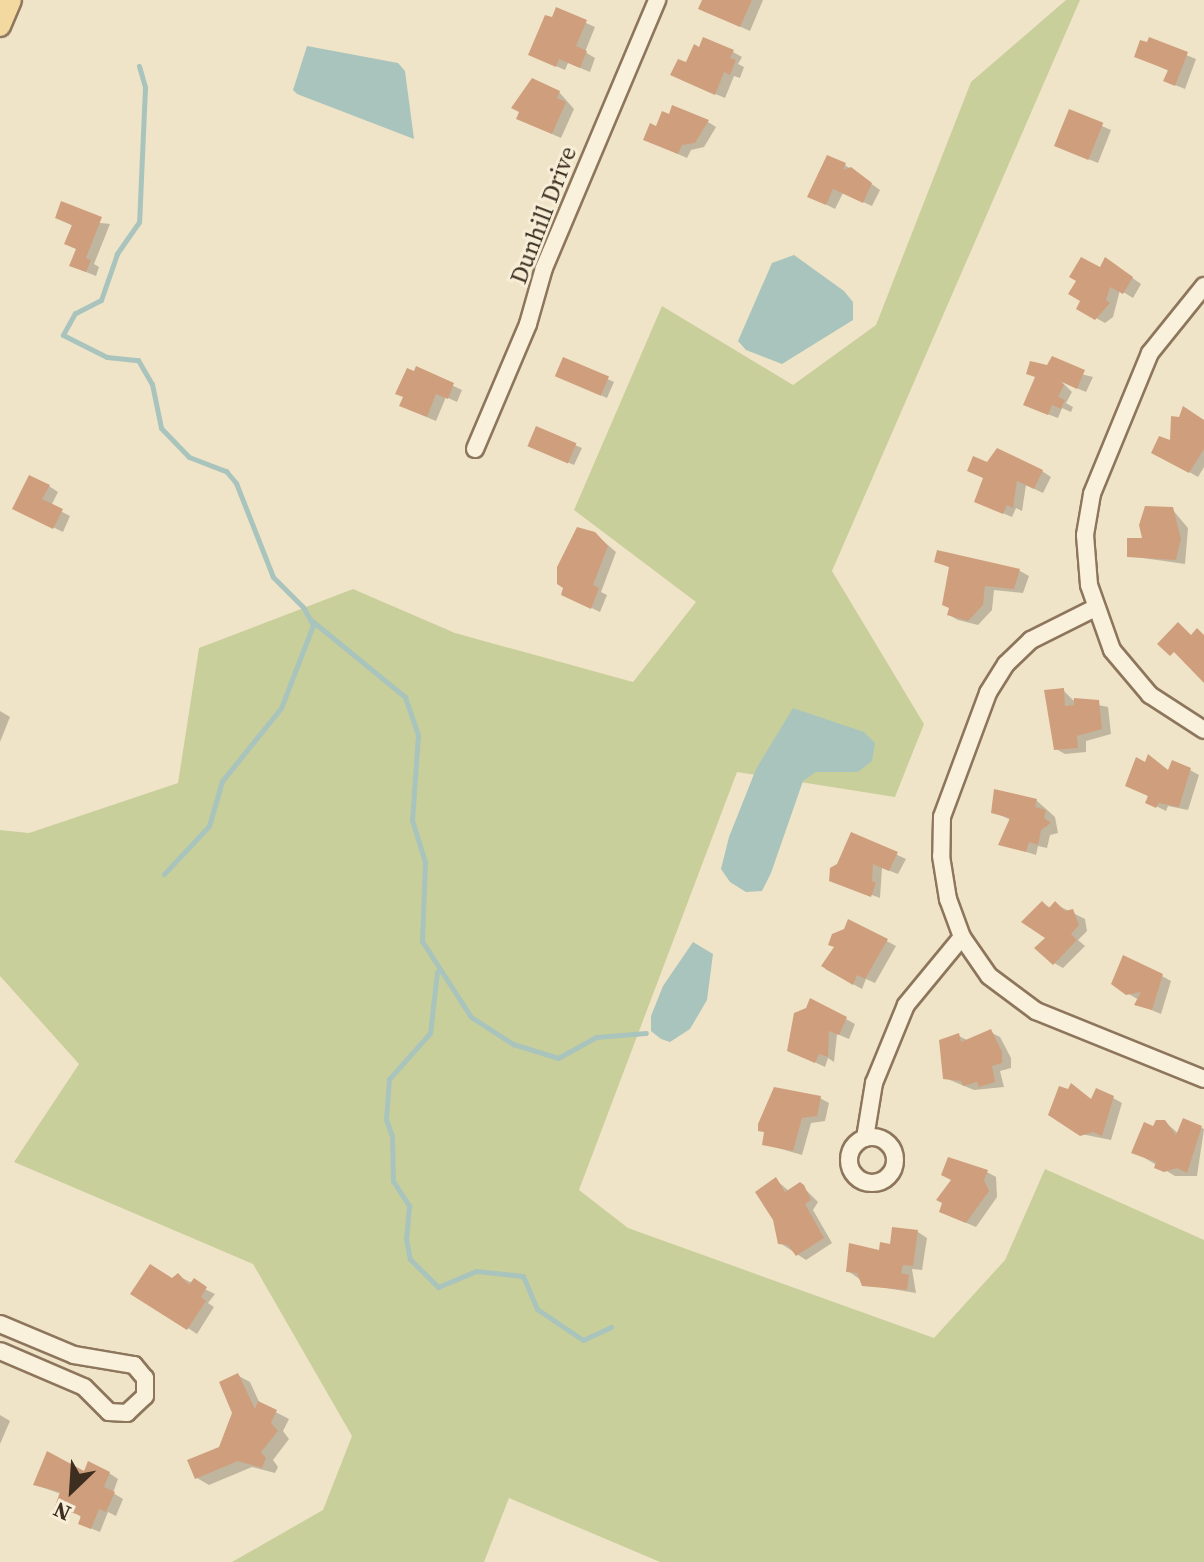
<!DOCTYPE html>
<style>
body{margin:0}
#map{position:relative;width:1204px;height:1562px;overflow:hidden;background:#f0e4c8;font-family:"Source Serif 4",serif}
div>[style]{position:absolute}
.green>*{inset:0;background:#c9cf9b}
.water>*{inset:0;background:#a9c4bc}
.shadow>*{inset:0;background:#0003}
.stream>*{height:5px;margin:-2.5px;padding:0 2.5px;transform-origin:2.5px;border-radius:2.5px;background:#a9c4bc}
.building>*{inset:0;background:#cf9f7d;transform-origin:0 0}
.roads{filter:drop-shadow(2px 0 #8d765c) drop-shadow(-2px 0 #8d765c) drop-shadow(0 2px #8d765c) drop-shadow(0 -2px #8d765c)}
.minor>*{height:16px;margin:-8px;padding:0 8px;transform-origin:8px;border-radius:8px;background:#faf1dc}
.minor>.ring{margin:-8px;padding:0;box-sizing:content-box;background:none;border:16px solid #faf1dc;border-radius:50%}
.major>*{height:20px;margin:-10px;padding:0 10px;transform-origin:10px;border-radius:10px;background:#f3d9a0}
span{translate:-50% -50%;white-space:nowrap;text-align:center;line-height:1.15;-webkit-text-stroke:6px #f7eed8;paint-order:stroke}
.street-label{font-size:24px;color:#3d2e20}
.north{position:absolute;left:32px;top:1450px;width:80px;height:80px;-webkit-text-stroke:6px #f7eed8;paint-order:stroke;rotate:205deg;font-size:22px;font-weight:700;line-height:32px;text-align:center;color:#3d2e20}
.north::after{content:'';display:block;margin:auto;width:28px;height:36px;background:#3d2e20;clip-path:polygon(50% 0,100% 100%,50% 72%,0 100%)}
</style>
<div id="map">
<div class="green">
<div style="clip-path:polygon(1066px 0,1080px 0,832px 571px,924px 724px,895px 797px,737px 772px,579px 1190px,628px 1228px,934px 1338px,1005px 1260px,1045px 1169px,1204px 1240px,1204px 1562px,660px 1562px,509px 1498px,484px 1562px,232px 1562px,323px 1510px,352px 1436px,253px 1264px,14px 1162px,79px 1064px,0 976px,0 830px,29px 833px,178px 783px,199px 648px,353px 589px,455px 633px,633px 682px,696px 602px,574px 510px,662px 306px,793px 385px,876px 325px,971px 82px)"></div>
</div>
<div class="water">
<div style="clip-path:polygon(307px 46px,398px 63px,405px 71px,414px 139px,297px 94px,293px 90px)"></div>
<div style="clip-path:polygon(794px 255px,844px 291px,853px 302px,853px 320px,782px 364px,746px 350px,738px 341px,772px 263px)"></div>
<div style="clip-path:polygon(793px 708px,864px 732px,875px 743px,872px 761px,858px 772px,816px 772px,803px 781px,771px 873px,762px 891px,746px 892px,730px 882px,721px 869px,729px 837px,756px 769px)"></div>
<div style="clip-path:polygon(693px 942px,713px 954px,707px 1000px,690px 1029px,670px 1042px,661px 1039px,651px 1031px,651px 1016px,663px 986px)"></div>
</div>
<div class="shadow">
<div style="clip-path:polygon(704px 0,763px 0,750px 31px,710px 13px)"></div>
<div style="clip-path:polygon(557px 10px,595px 27px,585px 52px,595px 58px,590px 72px,568px 63px,565px 70px,540px 59px)"></div>
<div style="clip-path:polygon(1150px 40px,1196px 59px,1185px 89px,1175px 85px,1169px 71px,1136px 56px)"></div>
<div style="clip-path:polygon(733px 52px,742px 57px,738px 64px,744px 67px,740px 78px,734px 76px,725px 98px,682px 80px,687px 65px)"></div>
<div style="clip-path:polygon(559px 92px,574px 109px,561px 138px,527px 123px)"></div>
<div style="clip-path:polygon(1070px 112px,1111px 130px,1098px 163px,1066px 150px)"></div>
<div style="clip-path:polygon(708px 122px,716px 127px,704px 147px,691px 150px,687px 158px,655px 144px,657px 128px)"></div>
<div style="clip-path:polygon(845px 165px,880px 190px,872px 206px,843px 193px,835px 209px,819px 201px)"></div>
<div style="clip-path:polygon(57px 218px,110px 224px,94px 264px,99px 267px,96px 276px,81px 270px,73px 226px)"></div>
<div style="clip-path:polygon(1114px 265px,1141px 284px,1133px 298px,1120px 290px,1113px 317px,1105px 323px,1078px 308px,1083px 301px,1078px 280px)"></div>
<div style="clip-path:polygon(564px 359px,614px 382px,607px 398px,562px 378px)"></div>
<div style="clip-path:polygon(1033px 362px,1093px 377px,1086px 392px,1062px 382px,1072px 392px,1066px 403px,1073px 407px,1071px 412px,1062px 408px,1058px 418px,1034px 409px,1037px 377px,1029px 373px)"></div>
<div style="clip-path:polygon(417px 369px,462px 390px,457px 402px,446px 397px,436px 421px,410px 410px)"></div>
<div style="clip-path:polygon(1204px 422px,1204px 467px,1198px 477px,1154px 452px)"></div>
<div style="clip-path:polygon(537px 429px,582px 448px,574px 465px,536px 448px)"></div>
<div style="clip-path:polygon(987px 465px,1042px 471px,1051px 477px,1043px 493px,1026px 485px,1022px 511px,1016px 508px,1012px 517px,986px 506px)"></div>
<div style="clip-path:polygon(49px 486px,58px 492px,51px 506px,70px 516px,63px 532px,24px 513px)"></div>
<div style="clip-path:polygon(1172px 509px,1188px 528px,1185px 564px,1129px 556px)"></div>
<div style="clip-path:polygon(594px 533px,616px 552px,601px 592px,607px 595px,600px 612px,573px 599px)"></div>
<div style="clip-path:polygon(939px 553px,1020px 571px,1029px 576px,1023px 593px,994px 590px,992px 610px,978px 625px,958px 620px,949px 615px,951px 568px,936px 561px)"></div>
<div style="clip-path:polygon(1063px 690px,1073px 700px,1108px 707px,1111px 734px,1086px 741px,1086px 752px,1065px 754px,1056px 749px)"></div>
<div style="clip-path:polygon(0 711px,10px 717px,0 742px)"></div>
<div style="clip-path:polygon(1146px 764px,1175px 778px,1190px 770px,1199px 775px,1188px 810px,1168px 806px,1166px 811px,1148px 802px)"></div>
<div style="clip-path:polygon(1036px 800px,1055px 817px,1058px 833px,1050px 835px,1047px 848px,1038px 846px,1036px 855px,1001px 844px,1011px 820px,993px 812px)"></div>
<div style="clip-path:polygon(852px 834px,906px 859px,898px 874px,882px 868px,880px 898px,837px 882px)"></div>
<div style="clip-path:polygon(1042px 903px,1051px 908px,1055px 904px,1085px 919px,1087px 931px,1078px 940px,1085px 946px,1063px 968px,1054px 963px)"></div>
<div style="clip-path:polygon(849px 921px,896px 946px,875px 983px,866px 979px,862px 989px,825px 969px)"></div>
<div style="clip-path:polygon(1162px 976px,1171px 981px,1161px 1014px,1137px 1004px,1139px 1000px,1127px 993px)"></div>
<div style="clip-path:polygon(846px 1019px,855px 1024px,849px 1039px,837px 1034px,834px 1062px,828px 1058px,825px 1067px,789px 1050px)"></div>
<div style="clip-path:polygon(990px 1032px,1000px 1037px,1011px 1058px,1011px 1068px,1000px 1071px,1004px 1087px,974px 1090px,945px 1078px,959px 1036px,969px 1041px)"></div>
<div style="clip-path:polygon(1072px 1086px,1093px 1101px,1113px 1098px,1122px 1103px,1111px 1140px,1081px 1134px)"></div>
<div style="clip-path:polygon(820px 1098px,829px 1103px,825px 1121px,811px 1123px,802px 1155px,764px 1144px,766px 1133px,760px 1130px)"></div>
<div style="clip-path:polygon(1184px 1120px,1204px 1129px,1197px 1176px,1175px 1176px,1143px 1157px,1165px 1122px,1179px 1134px)"></div>
<div style="clip-path:polygon(987px 1172px,996px 1177px,997px 1197px,976px 1227px,950px 1216px)"></div>
<div style="clip-path:polygon(776px 1180px,789px 1191px,800px 1184px,818px 1202px,813px 1210px,832px 1243px,806px 1260px,780px 1243px)"></div>
<div style="clip-path:polygon(918px 1232px,927px 1238px,922px 1270px,912px 1269px,916px 1293px,868px 1285px,848px 1271px)"></div>
<div style="clip-path:polygon(178px 1276px,215px 1294px,208px 1303px,214px 1307px,197px 1334px,188px 1328px,172px 1280px)"></div>
<div style="clip-path:polygon(237px 1375px,250px 1382px,260px 1404px,289px 1419px,283px 1431px,289px 1439px,273px 1460px,278px 1467px,275px 1473px,252px 1467px,209px 1485px,197px 1478px,220px 1449px,235px 1413px)"></div>
<div style="clip-path:polygon(0 1415px,10px 1421px,0 1444px)"></div>
<div style="clip-path:polygon(109px 1473px,118px 1479px,113px 1493px,123px 1499px,116px 1516px,108px 1512px,100px 1532px,90px 1528px,61px 1494px,36px 1485px)"></div>
</div>
<div class="stream">
<div style="left:139px;top:66px;width:22px;rotate:74deg"></div>
<div style="left:145px;top:87px;width:135px;rotate:92.5deg"></div>
<div style="left:139px;top:222px;width:39px;rotate:125deg"></div>
<div style="left:117px;top:254px;width:49px;rotate:109.2deg"></div>
<div style="left:101px;top:300px;width:29px;rotate:153deg"></div>
<div style="left:75px;top:313px;width:25px;rotate:119deg"></div>
<div style="left:63px;top:335px;width:49px;rotate:26.6deg"></div>
<div style="left:107px;top:357px;width:31px;rotate:6deg"></div>
<div style="left:138px;top:360px;width:28px;rotate:60deg"></div>
<div style="left:152px;top:384px;width:45px;rotate:78.4deg"></div>
<div style="left:161px;top:428px;width:40px;rotate:46deg"></div>
<div style="left:189px;top:457px;width:40px;rotate:21deg"></div>
<div style="left:226px;top:471px;width:16px;rotate:50deg"></div>
<div style="left:236px;top:483px;width:101px;rotate:68.5deg"></div>
<div style="left:273px;top:577px;width:42px;rotate:45deg"></div>
<div style="left:303px;top:607px;width:21px;rotate:61deg"></div>
<div style="left:313px;top:625px;width:89px;rotate:111.1deg"></div>
<div style="left:281px;top:708px;width:94px;rotate:128.9deg"></div>
<div style="left:222px;top:781px;width:47px;rotate:106.1deg"></div>
<div style="left:209px;top:826px;width:66px;rotate:133.2deg"></div>
<div style="left:311px;top:620px;width:122px;rotate:39.3deg"></div>
<div style="left:405px;top:697px;width:40px;rotate:71.1deg"></div>
<div style="left:418px;top:735px;width:85px;rotate:94deg"></div>
<div style="left:412px;top:820px;width:44px;rotate:72.8deg"></div>
<div style="left:425px;top:862px;width:79px;rotate:92.2deg"></div>
<div style="left:422px;top:941px;width:90px;rotate:57.2deg"></div>
<div style="left:471px;top:1017px;width:50px;rotate:32.7deg"></div>
<div style="left:513px;top:1044px;width:47px;rotate:17.3deg"></div>
<div style="left:558px;top:1058px;width:43px;rotate:-28.9deg"></div>
<div style="left:596px;top:1037px;width:50px;rotate:-4.6deg"></div>
<div style="left:437px;top:972px;width:61px;rotate:96.5deg"></div>
<div style="left:430px;top:1033px;width:62px;rotate:131.7deg"></div>
<div style="left:389px;top:1079px;width:40px;rotate:94.3deg"></div>
<div style="left:386px;top:1119px;width:18px;rotate:71deg"></div>
<div style="left:392px;top:1136px;width:45px;rotate:88.7deg"></div>
<div style="left:393px;top:1181px;width:30px;rotate:57deg"></div>
<div style="left:409px;top:1206px;width:33px;rotate:95deg"></div>
<div style="left:406px;top:1239px;width:20px;rotate:79deg"></div>
<div style="left:410px;top:1259px;width:40px;rotate:45deg"></div>
<div style="left:438px;top:1287px;width:41px;rotate:-22.8deg"></div>
<div style="left:476px;top:1271px;width:47px;rotate:6.1deg"></div>
<div style="left:523px;top:1276px;width:36px;rotate:67deg"></div>
<div style="left:537px;top:1309px;width:55px;rotate:34deg"></div>
<div style="left:583px;top:1340px;width:31px;rotate:-25deg"></div>
</div>
<div class="building">
<div style="clip-path:polygon(702px 0,752px 0,740px 27px,698px 9px)"></div>
<div style="clip-path:polygon(556px 7px,587px 20px,576px 46px,587px 51px,580px 68px,559px 59px,556px 67px,528px 55px,545px 15px,552px 17px)"></div>
<div style="clip-path:polygon(703px 37px,734px 50px,730px 58px,736px 60px,730px 75px,724px 72px,715px 95px,670px 75px,678px 59px,686px 62px,694px 44px,699px 47px)"></div>
<div style="clip-path:polygon(1149px 37px,1188px 52px,1175px 86px,1163px 81px,1168px 70px,1134px 57px,1140px 40px,1147px 42px)"></div>
<div style="clip-path:polygon(532px 78px,560px 91px,557px 98px,566px 102px,552px 134px,516px 119px,519px 112px,511px 108px)"></div>
<div style="clip-path:polygon(672px 105px,709px 120px,695px 143px,682px 145px,678px 154px,643px 140px,650px 123px,656px 126px,662px 111px,669px 114px)"></div>
<div style="left:1069px;top:109px;width:37px;height:40px;rotate:22deg"></div>
<div style="clip-path:polygon(827px 155px,846px 163px,843px 170px,851px 167px,872px 183px,863px 203px,833px 189px,826px 205px,807px 197px)"></div>
<div style="clip-path:polygon(61px 201px,102px 217px,86px 258px,91px 260px,86px 272px,69px 266px,76px 249px,64px 244px,72px 225px,55px 218px)"></div>
<div style="clip-path:polygon(1081px 257px,1100px 267px,1105px 257px,1133px 277px,1123px 294px,1110px 287px,1106px 300px,1110px 303px,1095px 320px,1076px 309px,1080px 301px,1068px 294px,1076px 281px,1069px 277px)"></div>
<div style="clip-path:polygon(1052px 356px,1085px 370px,1077px 389px,1060px 381px,1064px 385px,1058px 397px,1065px 400px,1061px 409px,1052px 405px,1048px 415px,1023px 405px,1035px 377px,1026px 374px,1030px 361px,1047px 365px)"></div>
<div style="left:563px;top:357px;width:50px;height:21px;rotate:23deg"></div>
<div style="clip-path:polygon(416px 366px,454px 383px,448px 399px,436px 394px,427px 417px,399px 406px,403px 397px,395px 394px,407px 368px,414px 371px)"></div>
<div style="clip-path:polygon(1183px 406px,1204px 420px,1204px 449px,1189px 473px,1151px 453px,1159px 436px,1170px 440px,1171px 416px,1179px 417px)"></div>
<div style="left:536px;top:426px;width:44px;height:22px;rotate:23deg"></div>
<div style="clip-path:polygon(997px 448px,1043px 470px,1034px 489px,1017px 481px,1013px 508px,1007px 505px,1003px 514px,974px 502px,983px 478px,967px 471px,973px 456px,987px 462px)"></div>
<div style="clip-path:polygon(29px 475px,50px 485px,42px 499px,63px 509px,53px 529px,12px 509px)"></div>
<div style="clip-path:polygon(1145px 506px,1173px 507px,1181px 539px,1176px 560px,1127px 557px,1127px 538px,1142px 538px,1139px 525px)"></div>
<div style="clip-path:polygon(577px 527px,595px 532px,608px 546px,593px 585px,599px 588px,591px 609px,561px 595px,563px 588px,557px 584px,557px 567px)"></div>
<div style="clip-path:polygon(937px 550px,1020px 569px,1014px 589px,985px 586px,983px 605px,968px 621px,947px 615px,949px 608px,942px 605px,949px 567px,934px 562px)"></div>
<div style="clip-path:polygon(1178px 622px,1191px 635px,1197px 628px,1204px 635px,1204px 683px,1174px 652px,1170px 656px,1157px 644px)"></div>
<div style="clip-path:polygon(1064px 688px,1065px 706px,1074px 705px,1074px 698px,1099px 700px,1102px 729px,1077px 736px,1078px 748px,1054px 750px,1044px 690px)"></div>
<div style="clip-path:polygon(1148px 754px,1168px 770px,1172px 760px,1191px 768px,1179px 807px,1159px 803px,1156px 808px,1145px 803px,1148px 796px,1125px 786px,1136px 757px,1145px 762px)"></div>
<div style="clip-path:polygon(994px 789px,1037px 799px,1035px 807px,1046px 810px,1044px 818px,1051px 823px,1041px 830px,1038px 845px,1029px 842px,1026px 852px,998px 845px,1010px 818px,991px 813px)"></div>
<div style="clip-path:polygon(851px 832px,898px 852px,889px 871px,873px 864px,872px 881px,876px 883px,871px 897px,829px 881px,830px 868px,837px 864px)"></div>
<div style="clip-path:polygon(1042px 901px,1049px 908px,1055px 901px,1065px 911px,1073px 909px,1079px 925px,1071px 934px,1077px 940px,1053px 965px,1034px 948px,1045px 938px,1021px 922px)"></div>
<div style="clip-path:polygon(848px 919px,888px 939px,865px 979px,857px 975px,853px 985px,821px 966px,834px 947px,828px 945px,832px 934px,844px 929px)"></div>
<div style="clip-path:polygon(1123px 955px,1163px 974px,1152px 1010px,1134px 1005px,1141px 992px,1126px 995px,1111px 984px)"></div>
<div style="clip-path:polygon(810px 998px,847px 1017px,839px 1035px,829px 1031px,828px 1057px,819px 1054px,815px 1063px,787px 1051px,794px 1013px,806px 1008px)"></div>
<div style="clip-path:polygon(991px 1029px,1002px 1052px,1002px 1063px,992px 1066px,995px 1082px,979px 1087px,977px 1082px,963px 1086px,961px 1081px,943px 1079px,939px 1040px,959px 1033px,961px 1042px)"></div>
<div style="clip-path:polygon(1071px 1083px,1091px 1099px,1096px 1088px,1114px 1096px,1102px 1136px,1093px 1132px,1080px 1136px,1048px 1115px,1059px 1086px,1068px 1089px)"></div>
<div style="clip-path:polygon(774px 1087px,821px 1096px,817px 1116px,802px 1118px,793px 1151px,762px 1145px,764px 1132px,758px 1131px,758px 1124px)"></div>
<div style="clip-path:polygon(1183px 1118px,1202px 1126px,1187px 1173px,1177px 1168px,1164px 1172px,1154px 1168px,1156px 1162px,1131px 1153px,1144px 1122px,1153px 1126px,1156px 1120px,1165px 1120px,1176px 1135px)"></div>
<div style="clip-path:polygon(948px 1157px,988px 1170px,984px 1180px,989px 1191px,966px 1223px,939px 1212px,942px 1203px,936px 1200px,951px 1180px,941px 1175px)"></div>
<div style="clip-path:polygon(776px 1177px,785px 1192px,800px 1182px,804px 1185px,811px 1200px,805px 1204px,824px 1238px,796px 1256px,788px 1245px,778px 1244px,773px 1220px,755px 1192px)"></div>
<div style="clip-path:polygon(892px 1227px,918px 1230px,913px 1266px,903px 1265px,901px 1273px,909px 1275px,907px 1290px,862px 1286px,857px 1273px,846px 1272px,849px 1243px,879px 1250px,880px 1242px,890px 1244px)"></div>
<div style="clip-path:polygon(150px 1264px,172px 1278px,178px 1273px,189px 1285px,194px 1278px,207px 1287px,201px 1297px,206px 1301px,187px 1330px,130px 1294px)"></div>
<div style="clip-path:polygon(238px 1373px,255px 1409px,258px 1401px,277px 1410px,271px 1423px,278px 1431px,261px 1452px,266px 1458px,262px 1468px,238px 1461px,195px 1479px,187px 1460px,219px 1447px,232px 1413px,219px 1382px)"></div>
<div style="clip-path:polygon(47px 1451px,84px 1471px,88px 1461px,110px 1472px,104px 1487px,115px 1492px,106px 1512px,99px 1509px,91px 1529px,78px 1524px,81px 1516px,55px 1506px,60px 1492px,33px 1485px)"></div>
</div>
<div class="roads">
<div class="minor">
<div style="left:1204px;top:286px;width:86px;rotate:128.9deg"></div>
<div style="left:1150px;top:353px;width:152px;rotate:112.4deg"></div>
<div style="left:1092px;top:494px;width:42px;rotate:99.7deg"></div>
<div style="left:1085px;top:535px;width:50px;rotate:85.4deg"></div>
<div style="left:1089px;top:585px;width:69px;rotate:70.5deg"></div>
<div style="left:1112px;top:650px;width:59px;rotate:49.8deg"></div>
<div style="left:1150px;top:695px;width:64px;rotate:32.9deg"></div>
<div style="left:475px;top:449px;width:136px;rotate:-67deg"></div>
<div style="left:528px;top:324px;width:58px;rotate:-74.1deg"></div>
<div style="left:544px;top:268px;width:291px;rotate:-67.1deg"></div>
<div style="left:1095px;top:608px;width:72px;rotate:153.4deg"></div>
<div style="left:1031px;top:640px;width:35px;rotate:136deg"></div>
<div style="left:1006px;top:664px;width:34px;rotate:122deg"></div>
<div style="left:988px;top:693px;width:132px;rotate:110.4deg"></div>
<div style="left:942px;top:817px;width:39px;rotate:91deg"></div>
<div style="left:941px;top:856px;width:44px;rotate:80.8deg"></div>
<div style="left:948px;top:899px;width:40px;rotate:69.8deg"></div>
<div style="left:962px;top:937px;width:47px;rotate:55.3deg"></div>
<div style="left:989px;top:976px;width:59px;rotate:36.7deg"></div>
<div style="left:1036px;top:1011px;width:181px;rotate:22deg"></div>
<div class="ring" style="left:849px;top:1137px;width:30px;height:30px"></div>
<div style="left:865px;top:1138px;width:56px;rotate:-80.7deg"></div>
<div style="left:874px;top:1083px;width:84px;rotate:-67.7deg"></div>
<div style="left:906px;top:1005px;width:88px;rotate:-50.5deg"></div>
<div style="left:0;top:1324px;width:80px;rotate:22.7deg"></div>
<div style="left:74px;top:1355px;width:61px;rotate:9.5deg"></div>
<div style="left:134px;top:1365px;width:17px;rotate:50deg"></div>
<div style="left:145px;top:1378px;width:18px;rotate:90deg"></div>
<div style="left:145px;top:1396px;width:25px;rotate:137deg"></div>
<div style="left:127px;top:1413px;width:18px;rotate:-177deg"></div>
<div style="left:109px;top:1412px;width:35px;rotate:-135deg"></div>
<div style="left:84px;top:1387px;width:91px;rotate:-156.8deg"></div>
</div>
<div class="major">
<div style="left:0;top:26px;width:28px;rotate:-67deg"></div>
</div>
</div>
<div class="street-label">
<span style="left:543px;top:215px;rotate:-69deg">Dunhill Drive</span>
</div>
<div class="north">N</div>
</div>
